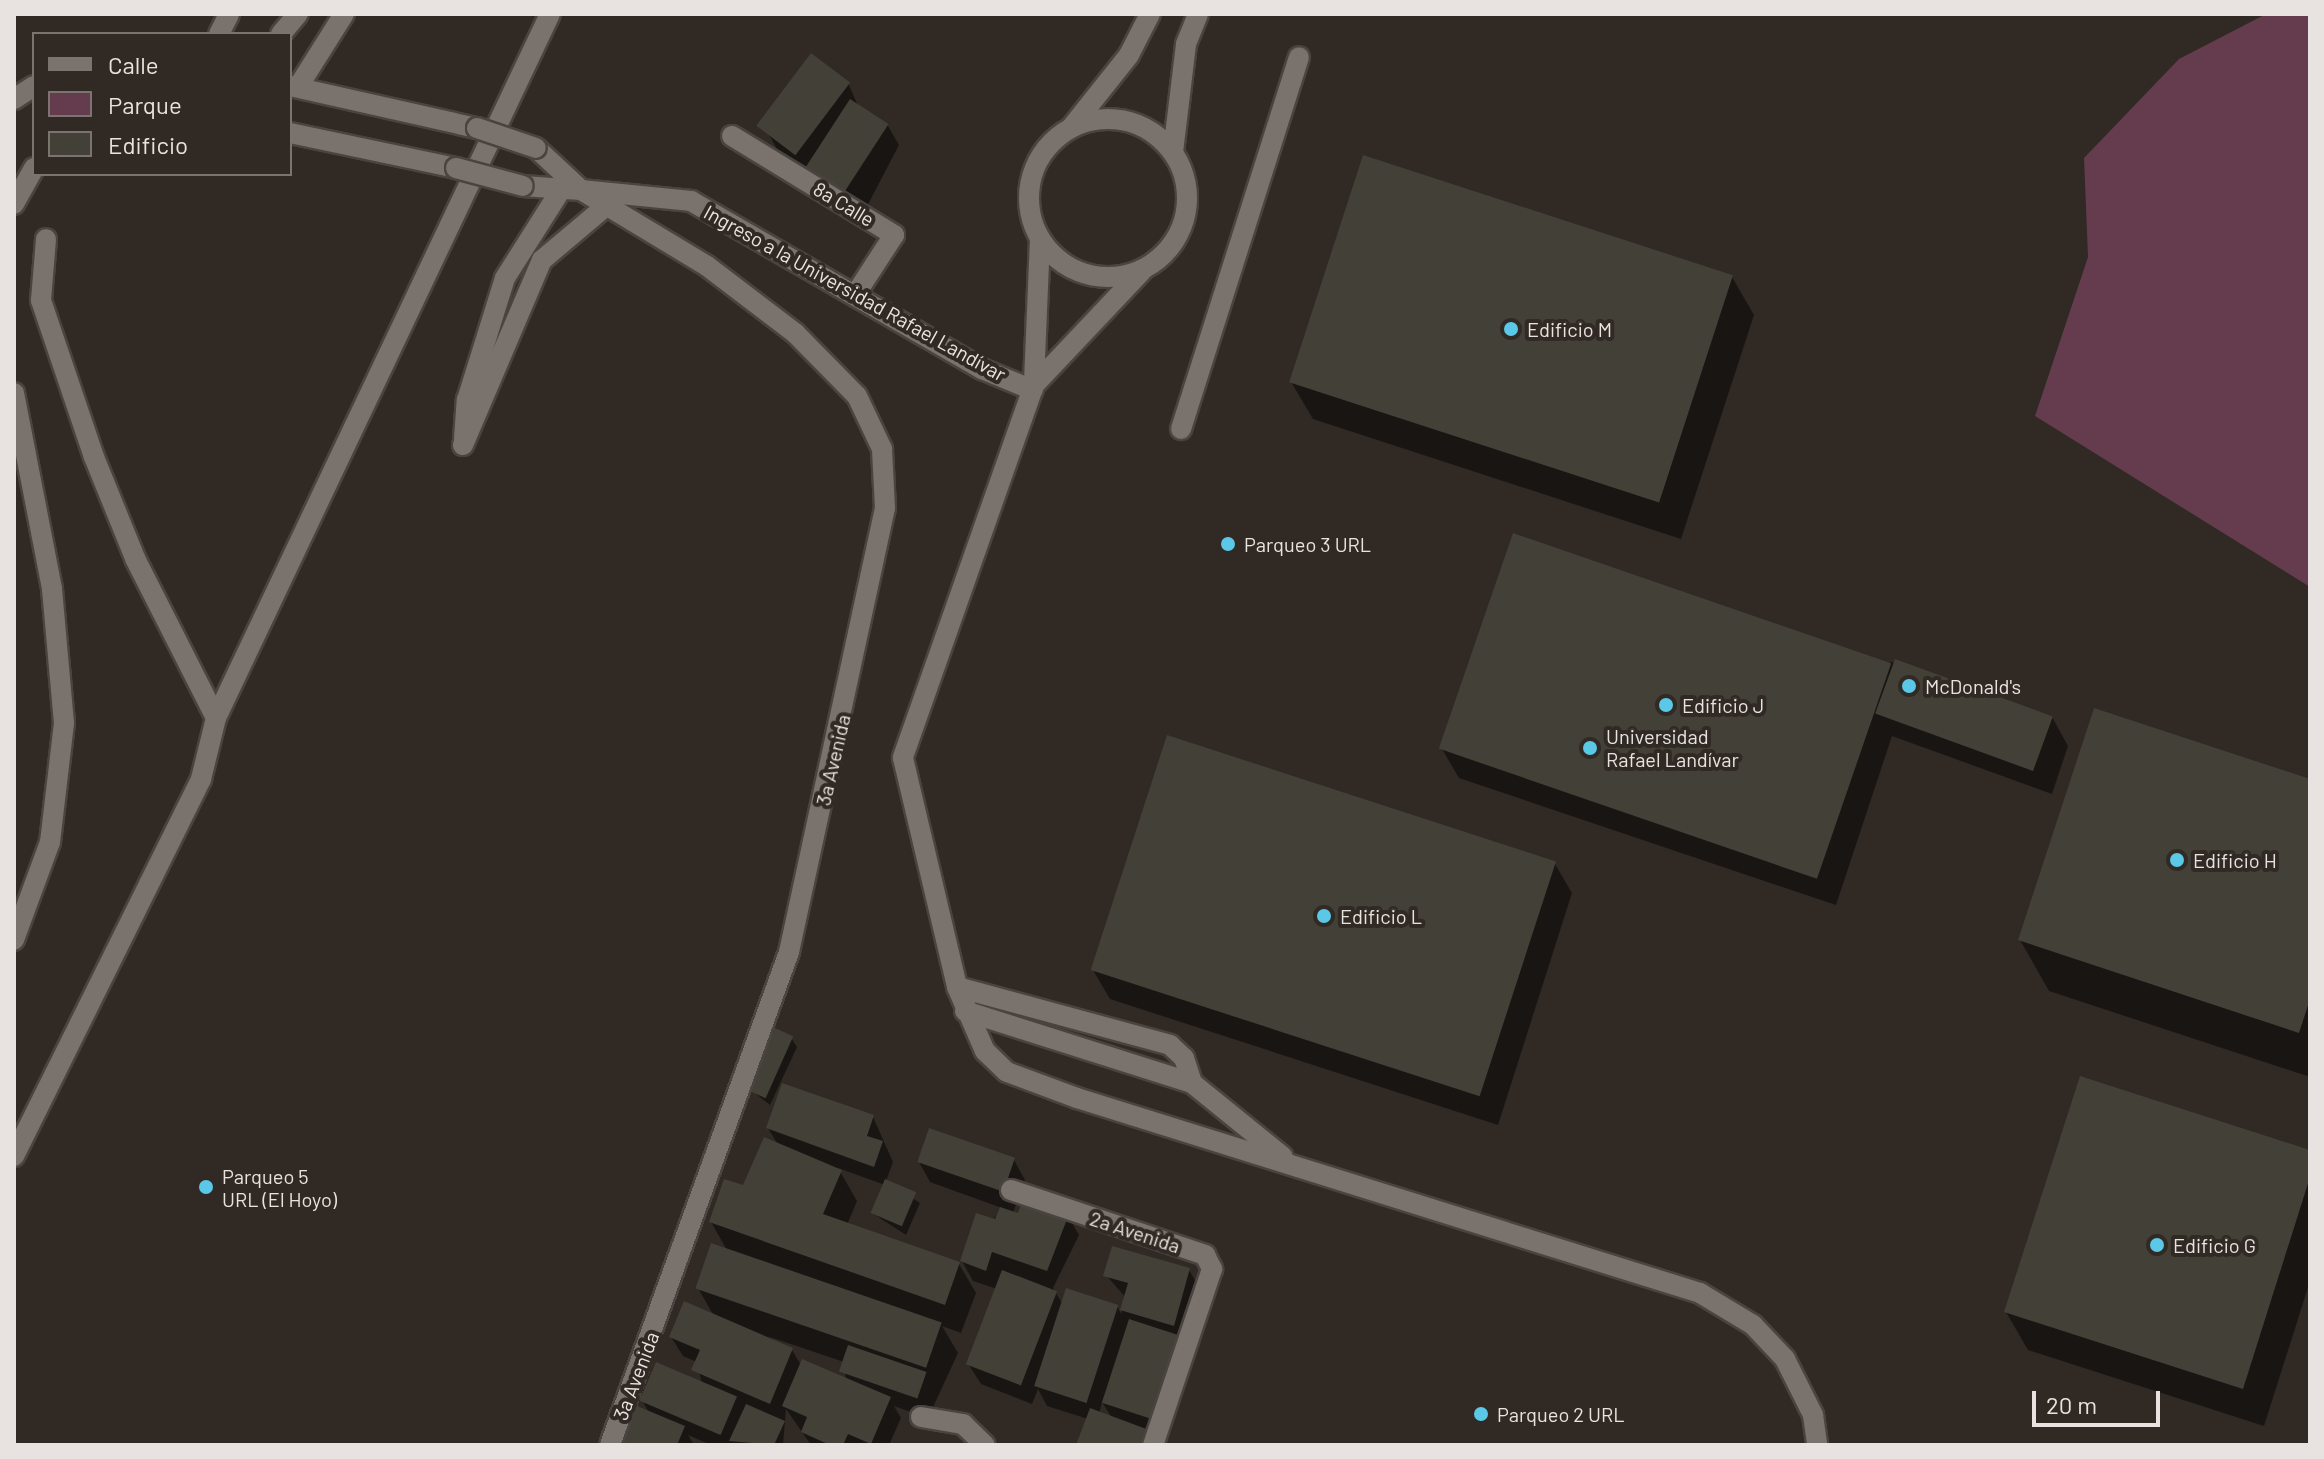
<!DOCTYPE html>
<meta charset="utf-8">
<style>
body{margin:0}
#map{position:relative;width:2324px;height:1459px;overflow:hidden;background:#302924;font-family:Barlow,sans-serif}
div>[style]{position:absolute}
.green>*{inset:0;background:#643c4e}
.shadow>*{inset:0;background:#0007}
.building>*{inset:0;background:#434038;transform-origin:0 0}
.roads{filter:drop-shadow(2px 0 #4a4440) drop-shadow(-2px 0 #4a4440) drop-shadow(0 2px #4a4440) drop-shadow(0 -2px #4a4440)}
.lane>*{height:20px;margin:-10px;padding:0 10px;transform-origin:10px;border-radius:10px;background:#7a726c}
.lane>.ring{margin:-10px;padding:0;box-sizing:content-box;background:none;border:20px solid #7a726c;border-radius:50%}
.street>*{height:20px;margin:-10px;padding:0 10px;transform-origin:10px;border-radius:10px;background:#7a726c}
.secondary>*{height:20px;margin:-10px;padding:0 10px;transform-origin:10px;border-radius:10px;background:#7a726c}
.bridges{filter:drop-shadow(2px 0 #4a4440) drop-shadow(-2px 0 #4a4440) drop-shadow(0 2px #4a4440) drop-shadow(0 -2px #4a4440)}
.secondary-bridge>*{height:20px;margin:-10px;padding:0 10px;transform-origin:10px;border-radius:10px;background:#7a726c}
.dots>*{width:22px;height:22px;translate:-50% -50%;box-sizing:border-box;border:4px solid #302924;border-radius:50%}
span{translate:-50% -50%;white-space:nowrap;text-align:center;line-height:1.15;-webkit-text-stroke:8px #302924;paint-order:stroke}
.street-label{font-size:20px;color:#e8e3e0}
.poi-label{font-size:20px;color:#e8e3e0}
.left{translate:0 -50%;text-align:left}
.frame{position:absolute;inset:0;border:16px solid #e8e3e0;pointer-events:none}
.legend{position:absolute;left:32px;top:32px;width:260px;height:144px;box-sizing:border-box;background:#302924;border:2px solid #7a736f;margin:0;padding:10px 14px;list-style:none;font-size:24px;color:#e8e3e0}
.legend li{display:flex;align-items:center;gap:16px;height:40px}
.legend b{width:40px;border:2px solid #7a736f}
.scale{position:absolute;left:2032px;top:1391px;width:128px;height:36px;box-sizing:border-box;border:4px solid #e8e3e0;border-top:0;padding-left:10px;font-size:24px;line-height:28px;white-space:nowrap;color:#e8e3e0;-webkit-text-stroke:6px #302924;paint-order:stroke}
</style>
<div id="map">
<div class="green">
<div style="clip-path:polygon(2266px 14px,2310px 14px,2310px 587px,2035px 416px,2088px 257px,2084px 158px,2179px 59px)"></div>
</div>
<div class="shadow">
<div style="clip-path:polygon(848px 83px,858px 106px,888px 126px,899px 145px,863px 214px,778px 151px,767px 131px)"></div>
<div style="clip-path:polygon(1732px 277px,1754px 315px,1681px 539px,1313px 419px,1291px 382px)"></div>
<div style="clip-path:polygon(1891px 662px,2052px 717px,2068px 746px,2052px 794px,1892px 736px,1836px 905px,1459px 778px,1442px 749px)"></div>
<div style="clip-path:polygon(2310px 781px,2310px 1077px,2049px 991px,2020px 940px)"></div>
<div style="clip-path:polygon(1555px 864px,1572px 893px,1498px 1125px,1110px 999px,1093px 970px)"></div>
<div style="clip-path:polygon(791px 1038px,797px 1047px,770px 1105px,750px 1089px)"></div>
<div style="clip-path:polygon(evenodd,873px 1117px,893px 1162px,886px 1181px,920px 1203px,906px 1235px,872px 1213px,885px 1185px,838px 1168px,857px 1201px,847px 1225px,959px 1264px,976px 1293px,961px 1333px,942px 1326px,958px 1353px,928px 1418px,894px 1406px,901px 1418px,889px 1445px,811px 1445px,786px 1409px,783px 1445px,711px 1445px,688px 1435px,694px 1445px,623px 1445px,649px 1413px,642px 1400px,702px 1384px,697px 1362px,683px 1356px,671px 1337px,714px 1316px,698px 1288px,727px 1250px,711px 1222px,778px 1145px,768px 1128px,873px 1117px,767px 1336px,844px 1362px,846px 1380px,802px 1367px,792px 1350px,767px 1336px)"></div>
<div style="clip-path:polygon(2310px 1152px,2310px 1281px,2264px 1426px,2028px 1350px,2006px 1312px)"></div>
<div style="clip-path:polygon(evenodd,1014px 1160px,1025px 1180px,1013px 1213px,1068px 1216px,1079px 1235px,1053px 1288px,1063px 1305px,1117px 1306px,1121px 1314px,1126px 1298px,1106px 1275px,1189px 1270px,1200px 1289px,1155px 1445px,1078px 1445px,1088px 1419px,1047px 1406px,1038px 1389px,1032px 1404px,981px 1384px,969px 1365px,997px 1289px,973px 1281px,962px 1261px,1002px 1208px,930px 1182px,919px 1162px,1014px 1160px,1102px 1402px,1112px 1418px,1099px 1414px,1102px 1402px)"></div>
</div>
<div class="building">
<div style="left:811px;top:53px;width:49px;height:91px;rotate:37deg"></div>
<div style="left:850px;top:99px;width:46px;height:82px;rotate:33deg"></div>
<div style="left:1363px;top:155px;width:389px;height:239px;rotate:18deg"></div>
<div style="left:1513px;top:533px;width:400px;height:228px;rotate:19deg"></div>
<div style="left:1895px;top:659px;width:168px;height:58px;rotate:20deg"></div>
<div style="clip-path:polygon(2094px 708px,2310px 779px,2310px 999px,2299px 1033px,2018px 940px)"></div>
<div style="left:1167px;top:735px;width:409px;height:247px;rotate:18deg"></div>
<div style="left:775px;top:1028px;width:20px;height:68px;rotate:24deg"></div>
<div style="clip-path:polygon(2080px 1076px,2310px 1150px,2310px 1177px,2243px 1389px,2004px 1312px)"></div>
<div style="clip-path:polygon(782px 1083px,874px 1115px,867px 1136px,883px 1141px,874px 1167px,766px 1128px)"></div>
<div style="left:929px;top:1128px;width:91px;height:36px;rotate:19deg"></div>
<div style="clip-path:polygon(764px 1137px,842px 1170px,823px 1214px,960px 1262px,945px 1305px,709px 1222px,724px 1179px,743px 1185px)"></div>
<div style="left:885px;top:1179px;width:34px;height:37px;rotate:23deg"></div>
<div style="clip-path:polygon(1023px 1199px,1069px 1214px,1047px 1271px,992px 1252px,986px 1271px,960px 1261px,976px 1213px,995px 1219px,1000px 1207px,1018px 1213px)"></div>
<div style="left:711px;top:1243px;width:244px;height:48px;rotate:19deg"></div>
<div style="clip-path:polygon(1112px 1246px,1190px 1268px,1174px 1326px,1120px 1310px,1128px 1283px,1103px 1276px)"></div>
<div style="left:1002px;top:1270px;width:59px;height:101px;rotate:21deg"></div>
<div style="left:1066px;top:1288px;width:55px;height:103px;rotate:18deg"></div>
<div style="clip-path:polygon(684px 1301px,793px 1348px,770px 1404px,691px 1370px,700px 1350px,669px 1337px)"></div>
<div style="left:1129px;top:1319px;width:54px;height:88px;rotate:18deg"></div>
<div style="left:848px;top:1345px;width:83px;height:28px;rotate:19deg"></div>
<div style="clip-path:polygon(802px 1359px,891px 1397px,871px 1444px,848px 1434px,843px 1445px,830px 1445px,801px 1432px,807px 1417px,782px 1406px)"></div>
<div style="left:656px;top:1362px;width:88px;height:42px;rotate:23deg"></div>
<div style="clip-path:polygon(746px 1404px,785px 1421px,774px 1445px,729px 1441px)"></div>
<div style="clip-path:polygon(637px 1406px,685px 1426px,677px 1445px,620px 1445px)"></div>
<div style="clip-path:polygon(1090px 1408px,1149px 1430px,1143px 1445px,1076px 1445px)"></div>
</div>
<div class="roads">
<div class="lane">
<div style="left:281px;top:34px;width:26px;rotate:-50deg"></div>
<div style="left:298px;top:87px;width:86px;rotate:-57.8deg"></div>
<div class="ring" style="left:1029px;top:119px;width:138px;height:138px"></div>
<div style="left:1071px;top:128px;width:93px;rotate:-51.5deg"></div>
<div style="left:1129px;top:55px;width:46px;rotate:-62.9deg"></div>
<div style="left:1173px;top:152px;width:109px;rotate:-83.1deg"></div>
<div style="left:1186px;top:44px;width:32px;rotate:-68deg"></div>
<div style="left:581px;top:190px;width:111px;rotate:5.7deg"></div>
<div style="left:691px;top:201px;width:336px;rotate:30deg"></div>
<div style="left:982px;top:369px;width:55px;rotate:22.4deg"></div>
<div style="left:1040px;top:239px;width:146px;rotate:92.4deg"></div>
<div style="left:1034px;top:385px;width:395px;rotate:109.4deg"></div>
<div style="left:903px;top:758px;width:235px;rotate:76.7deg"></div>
<div style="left:957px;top:987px;width:70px;rotate:66.4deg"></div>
<div style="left:985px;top:1051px;width:30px;rotate:44deg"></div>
<div style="left:1007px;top:1072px;width:75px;rotate:20.4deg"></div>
<div style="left:1077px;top:1098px;width:653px;rotate:17.38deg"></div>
<div style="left:1700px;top:1293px;width:62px;rotate:31.1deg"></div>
<div style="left:1753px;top:1325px;width:47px;rotate:46.7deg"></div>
<div style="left:1785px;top:1359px;width:63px;rotate:63.4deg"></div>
<div style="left:1813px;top:1415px;width:30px;rotate:82deg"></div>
<div style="left:1034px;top:385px;width:156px;rotate:-46.6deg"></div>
<div style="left:1181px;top:429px;width:390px;rotate:-72.4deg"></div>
<div style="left:464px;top:439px;width:39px;rotate:-86deg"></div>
<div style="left:467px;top:400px;width:128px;rotate:-72.7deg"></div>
<div style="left:505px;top:278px;width:101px;rotate:-57.6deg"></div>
<div style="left:463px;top:445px;width:201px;rotate:-66.9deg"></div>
<div style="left:542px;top:260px;width:82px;rotate:-40.1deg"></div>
<div style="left:216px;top:718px;width:779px;rotate:-64.62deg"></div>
<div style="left:957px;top:987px;width:221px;rotate:15.2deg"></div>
<div style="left:1170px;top:1045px;width:19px;rotate:43deg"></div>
<div style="left:1184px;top:1058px;width:26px;rotate:72deg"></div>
<div style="left:965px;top:1011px;width:238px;rotate:17.6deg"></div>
<div style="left:1192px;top:1083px;width:117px;rotate:39.1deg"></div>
<div style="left:14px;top:1156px;width:421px;rotate:-63.6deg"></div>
<div style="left:201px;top:779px;width:63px;rotate:-76.2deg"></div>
<div style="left:216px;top:718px;width:179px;rotate:-116.9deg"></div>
<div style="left:135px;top:558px;width:109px;rotate:-112.1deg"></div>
<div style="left:94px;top:457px;width:166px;rotate:-108.7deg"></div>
<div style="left:41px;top:300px;width:61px;rotate:-85.3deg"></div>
<div style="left:921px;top:1417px;width:43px;rotate:9.5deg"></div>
<div style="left:963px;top:1424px;width:30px;rotate:44deg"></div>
</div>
<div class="street">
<div style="left:219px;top:34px;width:22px;rotate:-63deg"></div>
<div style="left:732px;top:136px;width:190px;rotate:31.4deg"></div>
<div style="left:894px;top:235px;width:72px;rotate:123deg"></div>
<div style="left:1011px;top:1190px;width:205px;rotate:18.5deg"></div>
<div style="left:1205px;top:1255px;width:16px;rotate:63deg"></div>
<div style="left:1212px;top:1269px;width:186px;rotate:108.5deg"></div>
</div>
<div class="secondary">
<div style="left:290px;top:86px;width:192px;rotate:12.7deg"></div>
<div style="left:14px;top:99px;width:24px;rotate:-33deg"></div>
<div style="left:290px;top:133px;width:170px;rotate:11.9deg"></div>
<div style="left:536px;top:148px;width:62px;rotate:43deg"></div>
<div style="left:581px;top:190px;width:147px;rotate:31.1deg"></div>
<div style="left:707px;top:266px;width:111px;rotate:37.3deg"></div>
<div style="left:795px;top:333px;width:88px;rotate:45.5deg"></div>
<div style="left:857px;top:396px;width:59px;rotate:64.7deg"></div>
<div style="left:882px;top:449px;width:59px;rotate:87.1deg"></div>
<div style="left:885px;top:508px;width:454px;rotate:102.2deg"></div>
<div style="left:789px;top:952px;width:524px;rotate:109.96deg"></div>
<div style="left:523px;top:186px;width:58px;rotate:3.9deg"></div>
<div style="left:14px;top:204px;width:41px;rotate:-60.9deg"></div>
<div style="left:14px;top:393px;width:200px;rotate:79deg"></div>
<div style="left:52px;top:589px;width:135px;rotate:84.9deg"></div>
<div style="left:64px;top:723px;width:120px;rotate:96.7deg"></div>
<div style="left:50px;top:842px;width:104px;rotate:110.2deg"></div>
</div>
</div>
<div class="bridges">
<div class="secondary-bridge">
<div style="left:477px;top:128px;width:62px;rotate:18.7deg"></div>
<div style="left:456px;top:168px;width:69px;rotate:15deg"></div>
</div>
</div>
<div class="dots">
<div style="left:1511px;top:329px;background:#5bc8e7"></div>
<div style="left:1228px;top:544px;background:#5bc8e7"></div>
<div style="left:1909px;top:686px;background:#5bc8e7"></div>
<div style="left:1666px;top:705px;background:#5bc8e7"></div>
<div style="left:1590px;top:748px;background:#5bc8e7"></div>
<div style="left:2177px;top:860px;background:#5bc8e7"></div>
<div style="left:1324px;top:916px;background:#5bc8e7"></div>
<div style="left:206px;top:1187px;background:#5bc8e7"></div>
<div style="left:2157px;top:1245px;background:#5bc8e7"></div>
<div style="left:1481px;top:1414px;background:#5bc8e7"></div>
</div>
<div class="street-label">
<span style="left:844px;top:204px;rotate:31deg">8a Calle</span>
<span style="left:855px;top:293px;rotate:29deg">Ingreso a la Universidad Rafael Landívar</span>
<span style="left:833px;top:760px;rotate:-77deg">3a Avenida</span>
<span style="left:1135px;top:1232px;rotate:18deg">2a Avenida</span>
<span style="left:636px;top:1376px;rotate:-69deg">3a Avenida</span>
</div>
<div class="poi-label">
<span class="left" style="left:1527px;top:329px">Edificio M</span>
<span class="left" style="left:1244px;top:544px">Parqueo 3 URL</span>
<span class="left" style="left:1925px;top:686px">McDonald's</span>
<span class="left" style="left:1682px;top:705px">Edificio J</span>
<span class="left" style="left:1606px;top:748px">Universidad<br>Rafael Landívar</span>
<span class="left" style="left:2193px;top:860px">Edificio H</span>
<span class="left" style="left:1340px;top:916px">Edificio L</span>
<span class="left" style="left:222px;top:1188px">Parqueo 5<br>URL (El Hoyo)</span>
<span class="left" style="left:2173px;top:1245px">Edificio G</span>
<span class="left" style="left:1497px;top:1414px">Parqueo 2 URL</span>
</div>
<div class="frame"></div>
<ul class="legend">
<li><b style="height:10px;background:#7a726c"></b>Calle</li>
<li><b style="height:22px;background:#643c4e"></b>Parque</li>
<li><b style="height:22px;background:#434038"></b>Edificio</li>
</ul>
<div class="scale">20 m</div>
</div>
